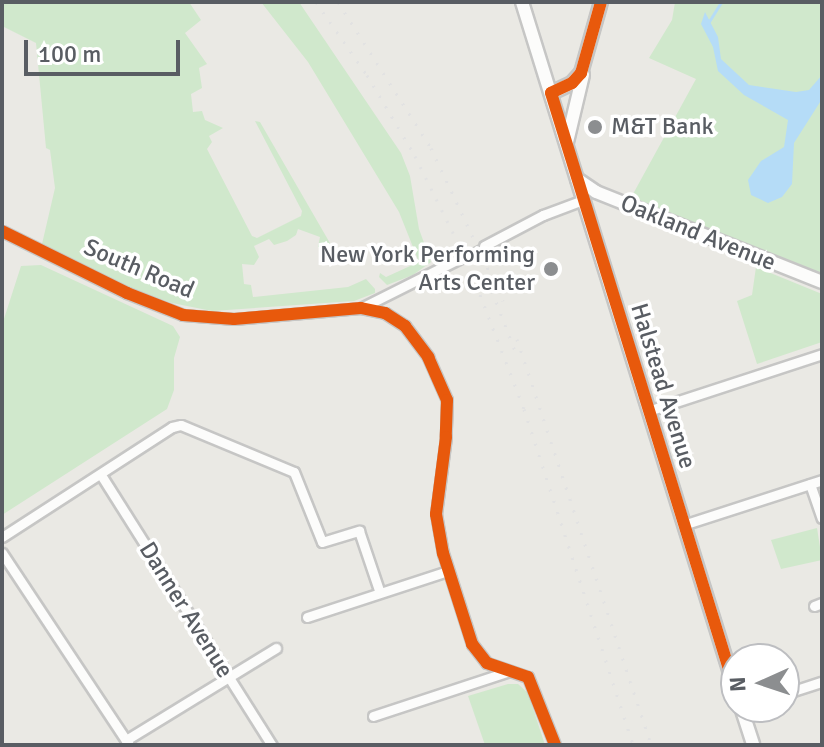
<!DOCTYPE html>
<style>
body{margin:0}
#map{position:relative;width:824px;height:747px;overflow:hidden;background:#eae9e4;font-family:Signika,sans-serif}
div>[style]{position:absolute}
.green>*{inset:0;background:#d0e8cc}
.water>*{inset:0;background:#b5dcf7}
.stream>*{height:3px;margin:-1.5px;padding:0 1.5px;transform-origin:1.5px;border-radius:1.5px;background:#b5dcf7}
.street-tunnel>*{height:9px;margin-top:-4.5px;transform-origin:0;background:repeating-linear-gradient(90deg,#c6c6c4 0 9px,transparent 0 13.5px)}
.roads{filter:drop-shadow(2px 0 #c6c6c5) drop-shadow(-2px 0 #c6c6c5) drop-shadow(0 2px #c6c6c5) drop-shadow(0 -2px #c6c6c5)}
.street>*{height:9px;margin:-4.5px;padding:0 4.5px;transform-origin:4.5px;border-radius:4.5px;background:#fcfcfb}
.secondary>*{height:12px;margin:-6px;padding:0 6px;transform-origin:6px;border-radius:6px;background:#fcfcfb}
.rail>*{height:3px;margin-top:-1.5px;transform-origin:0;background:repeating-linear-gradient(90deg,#e2e2e2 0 2px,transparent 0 12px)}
.cycleway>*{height:12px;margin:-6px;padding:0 6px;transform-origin:6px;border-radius:6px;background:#e8590c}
.dots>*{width:22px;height:22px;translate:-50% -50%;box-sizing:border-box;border:4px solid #fff;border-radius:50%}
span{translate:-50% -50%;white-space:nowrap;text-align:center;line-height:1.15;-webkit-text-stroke:7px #fff;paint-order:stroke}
.poi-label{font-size:24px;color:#595d63}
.left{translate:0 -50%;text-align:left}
.right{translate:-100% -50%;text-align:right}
.street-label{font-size:24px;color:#595d63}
.frame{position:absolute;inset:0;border:4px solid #595d63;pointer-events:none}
.north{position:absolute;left:720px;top:643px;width:80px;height:80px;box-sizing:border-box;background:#fff;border:2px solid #bdbec1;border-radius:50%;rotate:267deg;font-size:22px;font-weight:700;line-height:32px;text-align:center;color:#595d63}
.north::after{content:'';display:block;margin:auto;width:28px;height:36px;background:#8c8e90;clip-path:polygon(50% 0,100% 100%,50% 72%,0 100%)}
.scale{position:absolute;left:24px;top:40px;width:156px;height:36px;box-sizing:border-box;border:4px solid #595d63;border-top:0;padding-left:10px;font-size:24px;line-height:28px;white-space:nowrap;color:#595d63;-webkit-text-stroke:6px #fff;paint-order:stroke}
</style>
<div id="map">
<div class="green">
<div style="clip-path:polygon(2px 2px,189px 2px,201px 20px,185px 33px,207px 64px,199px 68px,202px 88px,191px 94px,193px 112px,202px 111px,205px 120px,223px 128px,209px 136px,212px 142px,207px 149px,252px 236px,257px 238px,301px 216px,302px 211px,255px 121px,260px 122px,338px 257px,318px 247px,320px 237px,298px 229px,296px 235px,287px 241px,274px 245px,269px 239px,254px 246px,259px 257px,254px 265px,242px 264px,244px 284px,251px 285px,253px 297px,348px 287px,366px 279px,375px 289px,375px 293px,354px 301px,212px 311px,172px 303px,127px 287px,42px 244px,55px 188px,50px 150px,46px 148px,36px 43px,2px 26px)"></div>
<div style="clip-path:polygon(261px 2px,299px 2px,401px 153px,410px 176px,419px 229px,431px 262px,413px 275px,387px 285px,379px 277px,380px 273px,386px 277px,419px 262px,399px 212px,308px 62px)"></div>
<div style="clip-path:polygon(675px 2px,822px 2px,822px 275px,637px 199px,633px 194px,696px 79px,649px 58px,672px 20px)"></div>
<div style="clip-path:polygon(41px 265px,173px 326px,180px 337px,174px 358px,174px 390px,167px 409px,2px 515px,2px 325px,21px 266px)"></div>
<div style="clip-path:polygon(756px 267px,822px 294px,822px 342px,757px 364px,737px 301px,752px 295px)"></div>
<div style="clip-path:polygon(817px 528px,822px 560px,781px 569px,771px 540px)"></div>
<div style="clip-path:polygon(508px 684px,518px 684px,528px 693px,545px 745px,485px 745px,468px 696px)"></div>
</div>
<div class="water">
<div style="clip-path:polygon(705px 12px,718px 37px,721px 59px,749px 85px,796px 92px,809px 90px,822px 75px,822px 99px,794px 143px,792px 184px,782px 197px,768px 203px,751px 195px,748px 180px,761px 161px,784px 147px,788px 120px,744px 95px,718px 71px,713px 47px,701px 24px)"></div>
</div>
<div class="stream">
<div style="left:708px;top:23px;width:25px;rotate:-58deg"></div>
</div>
<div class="street-tunnel">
<div style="left:461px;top:258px;width:26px;rotate:-28deg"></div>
</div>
<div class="roads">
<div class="street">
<div style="left:2px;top:231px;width:140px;rotate:26.4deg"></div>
<div style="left:127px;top:293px;width:60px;rotate:21.4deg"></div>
<div style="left:183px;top:315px;width:51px;rotate:4.5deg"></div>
<div style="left:234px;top:319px;width:127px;rotate:-5deg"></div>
<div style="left:361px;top:308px;width:25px;rotate:12deg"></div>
<div style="left:385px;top:313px;width:24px;rotate:33deg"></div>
<div style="left:405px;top:326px;width:39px;rotate:53deg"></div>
<div style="left:428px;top:357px;width:47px;rotate:66.2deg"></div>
<div style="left:447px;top:400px;width:37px;rotate:92deg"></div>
<div style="left:446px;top:437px;width:78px;rotate:97.4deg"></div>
<div style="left:436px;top:514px;width:40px;rotate:80deg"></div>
<div style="left:443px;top:553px;width:96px;rotate:72.3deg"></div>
<div style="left:472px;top:644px;width:24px;rotate:52deg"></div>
<div style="left:487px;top:663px;width:43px;rotate:18.9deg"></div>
<div style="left:528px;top:677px;width:73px;rotate:68.3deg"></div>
<div style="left:484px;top:246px;width:67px;rotate:-27.7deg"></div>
<div style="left:543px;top:215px;width:43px;rotate:-20.6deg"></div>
<div style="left:361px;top:308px;width:112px;rotate:-26.6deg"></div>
<div style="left:648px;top:411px;width:183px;rotate:-18.1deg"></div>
<div style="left:101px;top:475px;width:320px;rotate:57.7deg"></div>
<div style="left:810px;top:484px;width:36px;rotate:71deg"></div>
<div style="left:683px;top:525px;width:146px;rotate:-17.9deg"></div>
<div style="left:2px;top:537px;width:202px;rotate:-32.9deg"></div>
<div style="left:172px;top:427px;width:9px;rotate:-13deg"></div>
<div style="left:181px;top:425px;width:122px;rotate:22.6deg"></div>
<div style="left:294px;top:472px;width:75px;rotate:68.2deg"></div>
<div style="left:322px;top:542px;width:39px;rotate:-17deg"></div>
<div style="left:359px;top:531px;width:65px;rotate:71.3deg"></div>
<div style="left:2px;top:553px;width:230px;rotate:56.5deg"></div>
<div style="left:814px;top:606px;width:9px;rotate:-21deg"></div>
<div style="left:307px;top:617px;width:148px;rotate:-18.1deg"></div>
<div style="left:784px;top:694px;width:40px;rotate:-18deg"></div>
<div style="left:373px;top:716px;width:144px;rotate:-18.2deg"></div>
<div style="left:126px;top:740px;width:176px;rotate:-31.5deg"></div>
</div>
<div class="secondary">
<div style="left:522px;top:2px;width:722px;rotate:72.77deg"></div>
<div style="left:551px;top:93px;width:23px;rotate:-25deg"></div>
<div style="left:572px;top:83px;width:13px;rotate:-48deg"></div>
<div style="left:581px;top:73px;width:74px;rotate:-74.3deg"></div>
<div style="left:567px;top:142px;width:69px;rotate:-76.6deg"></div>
<div style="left:577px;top:179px;width:23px;rotate:34deg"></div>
<div style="left:596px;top:192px;width:243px;rotate:21.7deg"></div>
<div style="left:741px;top:707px;width:40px;rotate:72deg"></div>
</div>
</div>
<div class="rail">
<div style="left:316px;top:2px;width:89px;rotate:55.1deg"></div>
<div style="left:367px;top:75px;width:94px;rotate:59.3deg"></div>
<div style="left:415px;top:156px;width:117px;rotate:63.7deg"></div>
<div style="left:467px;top:261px;width:159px;rotate:68.9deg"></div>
<div style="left:524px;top:409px;width:353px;rotate:72deg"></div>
<div style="left:338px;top:2px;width:173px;rotate:57.5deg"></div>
<div style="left:431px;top:148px;width:169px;rotate:64.8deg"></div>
<div style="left:492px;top:291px;width:64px;rotate:69deg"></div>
<div style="left:517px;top:339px;width:428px;rotate:71.7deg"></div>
</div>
<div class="cycleway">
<div style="left:601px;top:2px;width:74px;rotate:105.7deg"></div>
<div style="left:581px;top:73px;width:13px;rotate:132deg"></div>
<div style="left:572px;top:83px;width:23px;rotate:155deg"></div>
<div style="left:551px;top:93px;width:627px;rotate:72.84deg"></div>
<div style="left:2px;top:231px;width:140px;rotate:26.4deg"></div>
<div style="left:127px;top:293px;width:60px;rotate:21.4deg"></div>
<div style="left:183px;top:315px;width:51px;rotate:4.5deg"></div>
<div style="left:234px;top:319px;width:127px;rotate:-5deg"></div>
<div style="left:361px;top:308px;width:25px;rotate:12deg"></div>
<div style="left:385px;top:313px;width:24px;rotate:33deg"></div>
<div style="left:405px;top:326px;width:39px;rotate:53deg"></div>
<div style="left:428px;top:357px;width:47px;rotate:66.2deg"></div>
<div style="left:447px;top:400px;width:37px;rotate:92deg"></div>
<div style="left:446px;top:437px;width:78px;rotate:97.4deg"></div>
<div style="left:436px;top:514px;width:40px;rotate:80deg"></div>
<div style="left:443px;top:553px;width:96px;rotate:72.3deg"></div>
<div style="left:472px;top:644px;width:24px;rotate:52deg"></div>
<div style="left:487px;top:663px;width:43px;rotate:18.9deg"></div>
<div style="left:528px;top:677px;width:73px;rotate:68.3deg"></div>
</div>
<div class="dots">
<div style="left:595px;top:127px;background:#8c8e90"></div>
<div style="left:551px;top:269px;background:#8c8e90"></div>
</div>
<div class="poi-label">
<span class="left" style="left:611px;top:127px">M&amp;T Bank</span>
<span class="right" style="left:535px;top:269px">New York Performing<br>Arts Center</span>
</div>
<div class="street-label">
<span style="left:698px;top:233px;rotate:22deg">Oakland Avenue</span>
<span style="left:139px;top:269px;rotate:23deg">South Road</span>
<span style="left:663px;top:386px;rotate:73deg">Halstead Avenue</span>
<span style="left:186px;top:610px;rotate:58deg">Danner Avenue</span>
</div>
<div class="frame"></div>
<div class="north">N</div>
<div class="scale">100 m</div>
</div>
